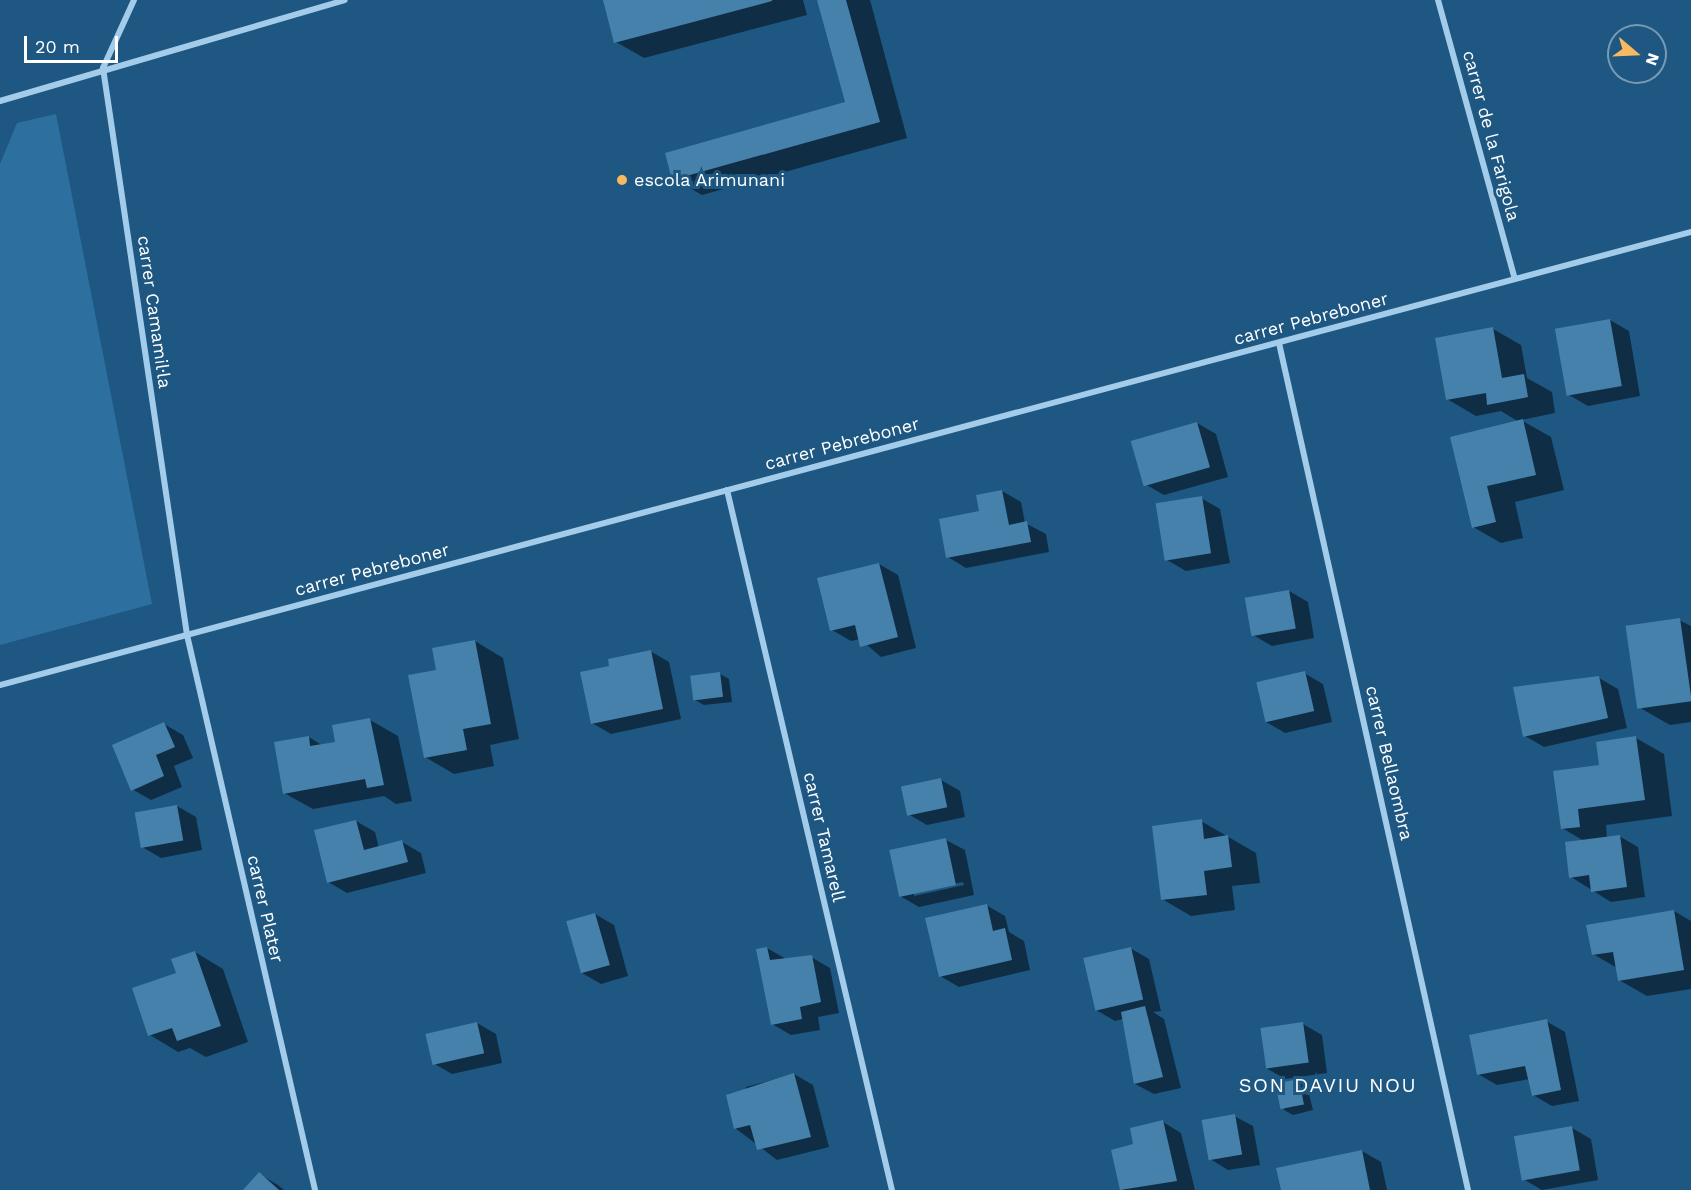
<!DOCTYPE html>
<meta charset="utf-8">
<style>
body{margin:0}
#map{position:relative;width:1691px;height:1190px;overflow:hidden;background:#1d5782;font-family:"Work Sans",sans-serif}
div>[style]{position:absolute}
.green>*{inset:0;background:#2d709f}
.shadow>*{inset:0;background:#0007}
.building>*{inset:0;background:#4581ab;transform-origin:0 0}
.minor>*{height:6px;margin:-3px;padding:0 3px;transform-origin:3px;border-radius:3px;background:#a3ccea}
.dots>*{width:16px;height:16px;translate:-50% -50%;box-sizing:border-box;border:3px solid #1d5782;border-radius:50%}
span{translate:-50% -50%;white-space:nowrap;text-align:center;line-height:1.15;-webkit-text-stroke:6px #1d5782;paint-order:stroke}
.street-label{font-size:18px;color:#fff}
.poi-label{font-size:18px;color:#fff}
.left{translate:0 -50%;text-align:left}
.neighbourhood-label{font-size:20px;color:#fff;letter-spacing:1.5px}
.north{position:absolute;left:1607px;top:24px;width:60px;height:60px;box-sizing:border-box;background:#1d5782;border:2px solid #779ab4;border-radius:50%;rotate:109deg;font-size:16px;font-weight:700;line-height:24px;text-align:center;color:#fff}
.north::after{content:'';display:block;margin:auto;width:21px;height:27px;background:#f9b961;clip-path:polygon(50% 0,100% 100%,50% 72%,0 100%)}
.scale{position:absolute;left:24px;top:36px;width:94px;height:27px;box-sizing:border-box;border:3px solid #fff;border-top:0;padding-left:8px;font-size:18px;line-height:21px;white-space:nowrap;color:#fff;-webkit-text-stroke:4px #1d5782;paint-order:stroke}
</style>
<div id="map">
<div class="green">
<div style="clip-path:polygon(56px 114px,152px 604px,0 645px,0 164px,17px 123px)"></div>
</div>
<div class="shadow">
<div style="clip-path:polygon(604px 0,803px 0,807px 15px,644px 58px,616px 42px)"></div>
<div style="clip-path:polygon(819px 0,870px 0,907px 138px,702px 195px,674px 179px,847px 103px)"></div>
<div style="clip-path:polygon(1610px 320px,1629px 331px,1640px 396px,1588px 406px,1569px 395px)"></div>
<div style="clip-path:polygon(1493px 329px,1521px 345px,1527px 378px,1552px 392px,1555px 413px,1521px 420px,1551px 437px,1564px 490px,1515px 502px,1523px 538px,1501px 543px,1473px 527px,1452px 438px,1519px 422px,1501px 411px,1476px 416px,1447px 399px)"></div>
<div style="clip-path:polygon(1197px 423px,1216px 434px,1228px 477px,1164px 495px,1145px 484px)"></div>
<div style="clip-path:polygon(1002px 491px,1021px 502px,1025px 523px,1046px 534px,1049px 552px,966px 568px,948px 557px)"></div>
<div style="clip-path:polygon(1201px 498px,1220px 509px,1230px 563px,1186px 571px,1167px 560px)"></div>
<div style="clip-path:polygon(879px 564px,898px 575px,916px 648px,881px 657px,860px 639px,851px 641px,832px 630px)"></div>
<div style="clip-path:polygon(1289px 591px,1308px 602px,1314px 638px,1272px 646px,1253px 635px)"></div>
<div style="clip-path:polygon(1679px 620px,1691px 626px,1691px 722px,1670px 725px,1642px 709px)"></div>
<div style="clip-path:polygon(475px 641px,503px 658px,519px 739px,490px 745px,494px 766px,454px 774px,425px 757px,437px 671px)"></div>
<div style="clip-path:polygon(650px 651px,669px 662px,681px 719px,611px 734px,592px 723px)"></div>
<div style="clip-path:polygon(1304px 673px,1323px 684px,1332px 722px,1285px 733px,1266px 722px)"></div>
<div style="clip-path:polygon(720px 674px,729px 679px,732px 702px,704px 705px,695px 700px)"></div>
<div style="clip-path:polygon(1599px 678px,1618px 689px,1627px 728px,1544px 747px,1525px 736px)"></div>
<div style="clip-path:polygon(370px 720px,398px 736px,412px 801px,396px 804px,384px 796px,313px 809px,284px 793px,309px 737px,323px 746px,337px 743px)"></div>
<div style="clip-path:polygon(164px 724px,183px 735px,193px 758px,174px 766px,182px 787px,151px 800px,132px 789px)"></div>
<div style="clip-path:polygon(1636px 738px,1664px 754px,1672px 816px,1606px 825px,1607px 838px,1619px 836px,1638px 847px,1645px 897px,1611px 902px,1571px 877px,1584px 841px,1562px 828px,1600px 766px)"></div>
<div style="clip-path:polygon(941px 780px,960px 791px,965px 817px,927px 825px,908px 814px)"></div>
<div style="clip-path:polygon(177px 806px,196px 817px,202px 850px,161px 858px,142px 847px)"></div>
<div style="clip-path:polygon(356px 821px,375px 832px,379px 848px,402px 842px,421px 853px,426px 873px,347px 893px,328px 882px)"></div>
<div style="clip-path:polygon(1201px 821px,1256px 853px,1260px 883px,1232px 886px,1235px 910px,1191px 916px,1162px 899px)"></div>
<div style="clip-path:polygon(evenodd,946px 840px,965px 850px,974px 895px,919px 907px,900px 896px,946px 840px,963px 882px,964px 885px,914px 896px,914px 892px,963px 882px)"></div>
<div style="clip-path:polygon(986px 905px,1005px 916px,1009px 932px,1024px 941px,1030px 970px,959px 987px,940px 976px)"></div>
<div style="clip-path:polygon(1674px 911px,1691px 921px,1691px 989px,1647px 996px,1619px 980px,1617px 968px,1593px 954px)"></div>
<div style="clip-path:polygon(595px 914px,614px 925px,628px 976px,601px 984px,582px 973px)"></div>
<div style="clip-path:polygon(767px 948px,786px 959px,811px 957px,830px 968px,839px 1013px,818px 1017px,820px 1030px,791px 1035px,772px 1024px)"></div>
<div style="clip-path:polygon(1130px 948px,1149px 959px,1161px 1011px,1153px 1012px,1164px 1019px,1181px 1088px,1154px 1094px,1135px 1084px,1123px 1019px,1115px 1021px,1096px 1010px)"></div>
<div style="clip-path:polygon(195px 952px,223px 969px,248px 1042px,206px 1057px,190px 1048px,178px 1052px,150px 1035px,134px 989px,178px 974px)"></div>
<div style="clip-path:polygon(1546px 1021px,1565px 1032px,1579px 1101px,1552px 1106px,1533px 1095px,1530px 1079px,1497px 1085px,1478px 1074px)"></div>
<div style="clip-path:polygon(477px 1023px,496px 1034px,502px 1063px,452px 1074px,433px 1063px)"></div>
<div style="clip-path:polygon(1303px 1024px,1322px 1035px,1327px 1073px,1285px 1079px,1266px 1068px)"></div>
<div style="clip-path:polygon(794px 1074px,813px 1085px,829px 1147px,777px 1160px,735px 1128px,746px 1087px)"></div>
<div style="clip-path:polygon(1298px 1081px,1307px 1086px,1313px 1110px,1293px 1115px,1284px 1110px)"></div>
<div style="clip-path:polygon(1234px 1116px,1253px 1126px,1260px 1165px,1228px 1170px,1210px 1159px)"></div>
<div style="clip-path:polygon(1163px 1122px,1181px 1133px,1195px 1190px,1122px 1190px,1113px 1151px,1135px 1145px)"></div>
<div style="clip-path:polygon(1572px 1128px,1591px 1139px,1598px 1180px,1542px 1190px,1523px 1179px)"></div>
<div style="clip-path:polygon(1362px 1151px,1381px 1162px,1387px 1190px,1283px 1190px)"></div>
<div style="clip-path:polygon(259px 1174px,278px 1185px,284px 1190px,245px 1190px)"></div>
</div>
<div class="building">
<div style="clip-path:polygon(603px 0,772px 0,772px 1px,614px 43px)"></div>
<div style="clip-path:polygon(817px 0,846px 0,880px 122px,672px 180px,665px 153px,845px 102px)"></div>
<div style="left:1610px;top:319px;width:68px;height:56px;rotate:80deg"></div>
<div style="clip-path:polygon(1493px 327px,1502px 378px,1524px 374px,1528px 397px,1487px 405px,1486px 393px,1446px 400px,1435px 338px)"></div>
<div style="clip-path:polygon(1523px 419px,1536px 475px,1487px 486px,1496px 522px,1472px 528px,1450px 437px)"></div>
<div style="left:1197px;top:422px;width:47px;height:69px;rotate:74deg"></div>
<div style="clip-path:polygon(1002px 490px,1009px 525px,1027px 521px,1031px 542px,946px 558px,939px 519px,979px 511px,976px 495px)"></div>
<div style="left:1202px;top:496px;width:58px;height:47px;rotate:81deg"></div>
<div style="clip-path:polygon(879px 563px,898px 637px,860px 647px,855px 625px,830px 631px,817px 578px)"></div>
<div style="left:1289px;top:590px;width:39px;height:45px;rotate:80deg"></div>
<div style="left:1680px;top:618px;width:84px;height:55px;rotate:82deg"></div>
<div style="clip-path:polygon(475px 640px,491px 724px,463px 729px,467px 750px,424px 758px,408px 675px,436px 670px,432px 648px)"></div>
<div style="clip-path:polygon(651px 650px,663px 709px,591px 724px,580px 672px,609px 666px,608px 659px)"></div>
<div style="left:1305px;top:671px;width:41px;height:50px;rotate:77deg"></div>
<div style="left:720px;top:672px;width:25px;height:30px;rotate:83deg"></div>
<div style="clip-path:polygon(1599px 676px,1608px 718px,1523px 737px,1513px 687px)"></div>
<div style="clip-path:polygon(370px 718px,384px 785px,367px 788px,365px 779px,283px 794px,274px 742px,309px 736px,310px 746px,335px 742px,332px 725px)"></div>
<div style="clip-path:polygon(164px 722px,175px 747px,156px 755px,164px 776px,131px 791px,112px 745px)"></div>
<div style="clip-path:polygon(1636px 736px,1645px 800px,1578px 809px,1580px 827px,1561px 829px,1553px 771px,1599px 765px,1596px 742px)"></div>
<div style="left:941px;top:778px;width:30px;height:41px;rotate:78deg"></div>
<div style="left:177px;top:805px;width:36px;height:43px;rotate:80deg"></div>
<div style="clip-path:polygon(1202px 819px,1204px 839px,1228px 835px,1232px 867px,1204px 871px,1207px 895px,1161px 900px,1152px 826px)"></div>
<div style="clip-path:polygon(356px 820px,364px 850px,402px 840px,408px 862px,327px 883px,314px 830px)"></div>
<div style="clip-path:polygon(1620px 835px,1627px 887px,1591px 892px,1589px 875px,1569px 878px,1565px 842px)"></div>
<div style="left:946px;top:838px;width:48px;height:58px;rotate:78deg"></div>
<div style="clip-path:polygon(987px 904px,993px 931px,1005px 928px,1012px 960px,939px 977px,925px 918px)"></div>
<div style="clip-path:polygon(1674px 910px,1684px 970px,1618px 981px,1613px 952px,1592px 955px,1586px 925px)"></div>
<div style="left:595px;top:913px;width:54px;height:30px;rotate:74deg"></div>
<div style="clip-path:polygon(767px 947px,770px 960px,812px 955px,821px 1002px,800px 1007px,802px 1019px,771px 1025px,756px 949px)"></div>
<div style="left:1131px;top:947px;width:54px;height:49px;rotate:77deg"></div>
<div style="clip-path:polygon(195px 951px,221px 1026px,177px 1041px,172px 1028px,148px 1036px,132px 988px,176px 973px,171px 959px)"></div>
<div style="clip-path:polygon(1145px 1006px,1163px 1077px,1134px 1084px,1121px 1012px)"></div>
<div style="clip-path:polygon(1547px 1019px,1561px 1090px,1532px 1096px,1525px 1066px,1477px 1075px,1469px 1035px)"></div>
<div style="left:477px;top:1022px;width:32px;height:53px;rotate:77deg"></div>
<div style="left:1303px;top:1022px;width:41px;height:43px;rotate:82deg"></div>
<div style="clip-path:polygon(794px 1073px,811px 1137px,757px 1150px,750px 1125px,734px 1129px,726px 1095px)"></div>
<div style="left:1299px;top:1079px;width:26px;height:24px;rotate:79deg"></div>
<div style="left:1235px;top:1114px;width:41px;height:34px;rotate:80deg"></div>
<div style="clip-path:polygon(1163px 1120px,1177px 1181px,1120px 1190px,1111px 1150px,1133px 1144px,1130px 1128px)"></div>
<div style="left:1572px;top:1126px;width:45px;height:59px;rotate:80deg"></div>
<div style="clip-path:polygon(1362px 1150px,1370px 1190px,1281px 1190px,1276px 1168px)"></div>
<div style="clip-path:polygon(259px 1172px,279px 1190px,243px 1190px)"></div>
</div>
<div class="minor">
<div style="left:134px;top:0;width:75px;rotate:114.5deg"></div>
<div style="left:103px;top:68px;width:573px;rotate:81.57deg"></div>
<div style="left:187px;top:635px;width:570px;rotate:77.01deg"></div>
<div style="left:1438px;top:0;width:289px;rotate:74.6deg"></div>
<div style="left:0;top:101px;width:359px;rotate:-16.3deg"></div>
<div style="left:1279px;top:343px;width:868px;rotate:77.42deg"></div>
<div style="left:727px;top:490px;width:719px;rotate:76.74deg"></div>
<div style="left:0;top:685px;width:1751px;rotate:-15deg"></div>
</div>
<div class="dots">
<div style="left:622px;top:180px;background:#f9b961"></div>
</div>
<div class="street-label">
<span style="left:1491px;top:136px;rotate:75deg">carrer de la Farigola</span>
<span style="left:154px;top:312px;rotate:82deg">carrer Camamil·la</span>
<span style="left:1311px;top:319px;rotate:-15deg">carrer Pebreboner</span>
<span style="left:842px;top:444px;rotate:-15deg">carrer Pebreboner</span>
<span style="left:372px;top:570px;rotate:-15deg">carrer Pebreboner</span>
<span style="left:1389px;top:763px;rotate:77deg">carrer Bellaombra</span>
<span style="left:824px;top:837px;rotate:77deg">carrer Tamarell</span>
<span style="left:265px;top:909px;rotate:77deg">carrer Plater</span>
</div>
<div class="poi-label">
<span class="left" style="left:634px;top:180px">escola Arimunani</span>
</div>
<div class="neighbourhood-label">
<span style="left:1328px;top:1085px">SON DAVIU NOU</span>
</div>
<div class="north">N</div>
<div class="scale">20 m</div>
</div>
